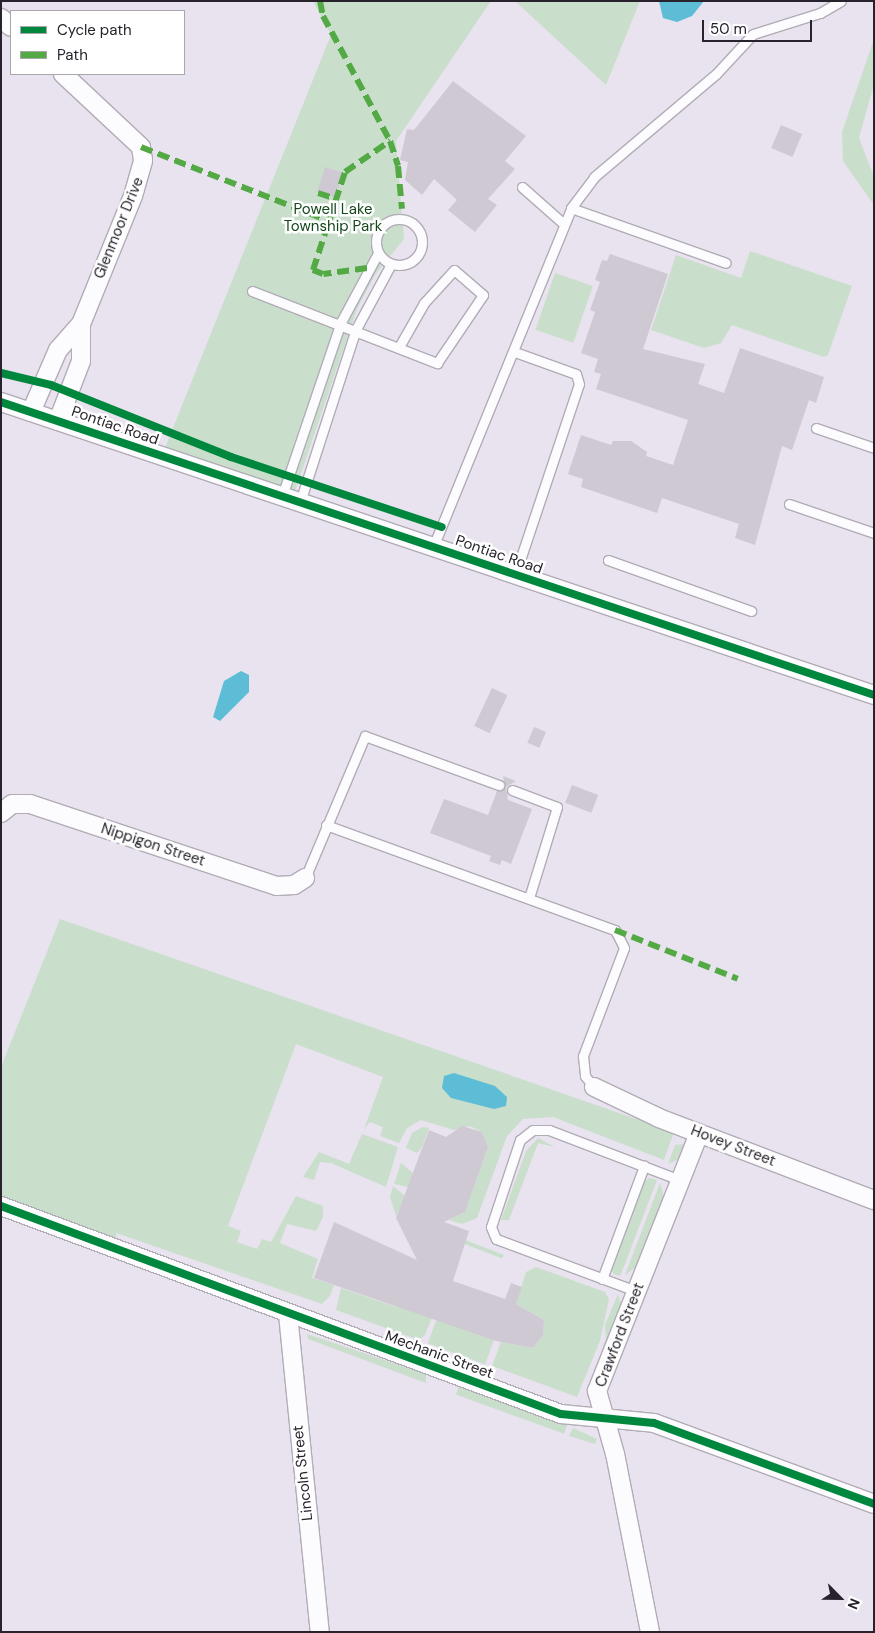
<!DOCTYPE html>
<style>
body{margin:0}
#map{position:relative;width:875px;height:1633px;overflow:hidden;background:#e9e2ef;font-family:"DM Sans",sans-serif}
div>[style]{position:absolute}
.green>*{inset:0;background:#c9dfcc;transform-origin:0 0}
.water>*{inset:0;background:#5ebdd6}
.building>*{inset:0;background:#cfc9d3;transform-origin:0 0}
.roads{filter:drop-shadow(1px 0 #b1acb6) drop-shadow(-1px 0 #b1acb6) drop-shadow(0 1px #b1acb6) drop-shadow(0 -1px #b1acb6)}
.lane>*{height:9px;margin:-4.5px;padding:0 4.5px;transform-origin:4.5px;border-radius:4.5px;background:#fcfbfd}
.lane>.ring{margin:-4.5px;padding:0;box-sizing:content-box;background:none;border:9px solid #fcfbfd;border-radius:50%}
.street>*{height:18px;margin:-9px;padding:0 9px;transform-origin:9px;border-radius:9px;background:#fcfbfd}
.quiet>*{height:6px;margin-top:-3px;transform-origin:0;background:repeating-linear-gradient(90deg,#53aa44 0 12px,transparent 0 18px)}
.cycleway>*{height:8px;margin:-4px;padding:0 4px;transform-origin:4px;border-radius:4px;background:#00873e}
span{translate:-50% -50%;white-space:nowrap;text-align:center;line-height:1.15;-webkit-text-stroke:5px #fff;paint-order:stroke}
.park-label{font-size:15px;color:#15471c}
.street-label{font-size:15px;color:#27222b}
.frame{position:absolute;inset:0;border:2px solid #27222b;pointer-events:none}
.legend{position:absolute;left:10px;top:10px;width:175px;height:65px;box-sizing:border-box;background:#fff;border:1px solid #a9a7aa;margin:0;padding:6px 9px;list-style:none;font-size:15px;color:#27222b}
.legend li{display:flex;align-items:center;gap:10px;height:25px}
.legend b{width:25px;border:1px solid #a9a7aa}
.north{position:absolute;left:815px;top:1573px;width:50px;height:50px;-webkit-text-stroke:4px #fff;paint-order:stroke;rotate:113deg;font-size:14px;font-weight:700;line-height:20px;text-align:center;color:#27222b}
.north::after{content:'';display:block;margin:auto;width:18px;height:22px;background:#27222b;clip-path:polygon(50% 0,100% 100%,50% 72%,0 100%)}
.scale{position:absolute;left:702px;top:20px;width:110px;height:22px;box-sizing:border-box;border:2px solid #27222b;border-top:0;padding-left:6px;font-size:15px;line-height:18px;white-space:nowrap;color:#27222b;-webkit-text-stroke:4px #fff;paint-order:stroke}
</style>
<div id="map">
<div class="green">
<div style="clip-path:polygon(313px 1px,491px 1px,396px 141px,404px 239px,375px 275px,357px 309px,294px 494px,164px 450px,331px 35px)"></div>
<div style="clip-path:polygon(515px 1px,640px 1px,606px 85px)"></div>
<div style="clip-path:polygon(874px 39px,874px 84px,859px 138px,874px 177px,874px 205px,843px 161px,842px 132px)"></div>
<div style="clip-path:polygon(750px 251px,852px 286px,828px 355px,824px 357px,732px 325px,721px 343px,704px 348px,651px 330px,676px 255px,741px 278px)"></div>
<div style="left:555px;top:273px;width:40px;height:60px;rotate:19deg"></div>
<div style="clip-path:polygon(60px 919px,674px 1132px,664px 1160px,553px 1117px,523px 1119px,507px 1136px,477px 1218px,462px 1224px,449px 1220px,465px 1212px,488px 1147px,482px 1132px,470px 1126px,454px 1130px,421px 1120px,407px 1128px,399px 1143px,380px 1136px,383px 1127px,370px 1122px,364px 1129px,383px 1077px,296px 1044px,228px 1226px,241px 1231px,237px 1242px,257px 1249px,262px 1239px,271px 1242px,296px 1196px,323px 1206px,323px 1217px,316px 1231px,287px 1224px,280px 1243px,318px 1259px,312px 1278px,334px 1285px,330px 1296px,322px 1304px,116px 1233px,117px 1242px,1px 1196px,1px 1067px)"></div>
<div style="clip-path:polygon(423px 1127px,429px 1128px,422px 1147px,417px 1153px,406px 1148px,412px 1133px)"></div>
<div style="clip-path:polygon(362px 1134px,398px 1147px,386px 1187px,331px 1163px,320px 1162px,314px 1180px,303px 1177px,319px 1152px,349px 1164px)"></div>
<div style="clip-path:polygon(538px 1138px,555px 1147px,538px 1143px,509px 1220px,501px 1220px,526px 1151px)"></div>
<div style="clip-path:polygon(685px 1144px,679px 1159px,668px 1164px,675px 1145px)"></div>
<div style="clip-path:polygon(401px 1163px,413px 1173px,408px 1187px,394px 1184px)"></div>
<div style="clip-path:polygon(649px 1178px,657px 1180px,623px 1269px,620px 1276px,614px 1274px,610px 1268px,643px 1183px)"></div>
<div style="clip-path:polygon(660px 1183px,664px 1197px,636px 1267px,625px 1275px)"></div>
<div style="clip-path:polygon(393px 1186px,405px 1196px,396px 1216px,390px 1197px)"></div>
<div style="left:442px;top:1231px;width:66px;height:4px;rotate:21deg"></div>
<div style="clip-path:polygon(536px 1267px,605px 1292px,609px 1299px,600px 1341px,577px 1397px,492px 1366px,501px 1342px,533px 1348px,543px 1335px,544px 1320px,516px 1304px,526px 1272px)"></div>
<div style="clip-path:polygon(341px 1288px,396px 1307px,398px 1302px,432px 1317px,425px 1335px,419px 1340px,336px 1310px)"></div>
<div style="clip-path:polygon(618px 1294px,622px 1306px,586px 1399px,606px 1338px,605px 1325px)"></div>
<div style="left:437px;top:1318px;width:61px;height:27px;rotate:20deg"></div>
<div style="clip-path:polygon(307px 1334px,426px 1374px,426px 1383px,308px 1339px)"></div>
<div style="left:459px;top:1386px;width:115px;height:9px;rotate:20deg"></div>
<div style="clip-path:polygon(573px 1428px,597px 1439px,595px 1444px,569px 1436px)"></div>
</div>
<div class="water">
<div style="clip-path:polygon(659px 1px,704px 1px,692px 16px,677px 22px,663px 18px)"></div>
<div style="clip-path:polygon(241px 671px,249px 675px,249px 692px,220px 721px,213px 717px,224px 681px)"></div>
<div style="clip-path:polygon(454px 1073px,495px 1086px,507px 1097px,506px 1106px,494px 1109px,451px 1098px,442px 1088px,444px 1076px)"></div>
</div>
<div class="building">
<div style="clip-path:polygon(453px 81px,526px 136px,505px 161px,515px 169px,488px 199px,497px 205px,475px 232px,448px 210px,457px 200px,434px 179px,422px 195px,405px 180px,408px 162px,400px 160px,407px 129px,414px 130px)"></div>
<div style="left:781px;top:125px;width:23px;height:25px;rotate:23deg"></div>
<div style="left:325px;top:167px;width:19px;height:26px;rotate:18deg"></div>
<div style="clip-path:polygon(610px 254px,668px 274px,643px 349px,705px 364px,698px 384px,724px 393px,740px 348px,824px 377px,816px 403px,809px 400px,792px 450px,782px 446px,755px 545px,735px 538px,739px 524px,662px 498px,657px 513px,581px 487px,583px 479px,568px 474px,581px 435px,611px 445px,613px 441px,631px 441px,647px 452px,646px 456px,673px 465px,688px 420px,596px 389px,601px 374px,594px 372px,598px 359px,581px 353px,595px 312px,590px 310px,600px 282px,595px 280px,602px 260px,607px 261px)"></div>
<div style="left:492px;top:688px;width:17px;height:42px;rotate:25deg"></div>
<div style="left:534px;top:727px;width:13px;height:17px;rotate:23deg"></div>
<div style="clip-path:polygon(503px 776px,516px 781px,506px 787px,508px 800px,532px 809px,511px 864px,502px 860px,500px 865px,489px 861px,491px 856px,430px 833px,444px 799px,488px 815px,497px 791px,505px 788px)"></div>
<div style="left:572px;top:785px;width:28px;height:19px;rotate:21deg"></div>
<div style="clip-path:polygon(462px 1126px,482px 1132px,488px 1147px,465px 1212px,444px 1222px,469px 1231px,453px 1281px,505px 1299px,511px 1283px,522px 1287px,516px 1304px,544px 1320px,543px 1335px,533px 1348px,496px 1341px,314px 1278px,334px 1222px,417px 1260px,396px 1218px,429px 1130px,446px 1137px)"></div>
</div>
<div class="roads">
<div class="lane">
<div style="left:522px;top:187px;width:56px;rotate:41.4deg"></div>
<div style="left:571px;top:208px;width:164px;rotate:19.5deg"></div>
<div class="ring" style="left:376px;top:219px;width:37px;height:37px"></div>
<div style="left:252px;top:291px;width:199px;rotate:21.3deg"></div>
<div style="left:437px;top:363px;width:82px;rotate:-55.9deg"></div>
<div style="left:483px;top:295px;width:38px;rotate:-139deg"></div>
<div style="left:454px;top:270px;width:45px;rotate:132.3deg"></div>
<div style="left:424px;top:303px;width:51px;rotate:119.6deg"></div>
<div style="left:816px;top:428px;width:61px;rotate:19deg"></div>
<div style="left:282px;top:496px;width:184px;rotate:-71.3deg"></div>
<div style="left:341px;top:322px;width:78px;rotate:-61.8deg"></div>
<div style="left:300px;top:502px;width:182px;rotate:-72.1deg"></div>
<div style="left:356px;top:329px;width:74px;rotate:-61.7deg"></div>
<div style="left:789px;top:504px;width:90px;rotate:18.8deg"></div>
<div style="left:433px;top:547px;width:366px;rotate:-67.8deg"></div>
<div style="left:571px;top:208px;width:39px;rotate:-53deg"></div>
<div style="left:594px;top:177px;width:160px;rotate:-40.2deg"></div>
<div style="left:716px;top:74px;width:54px;rotate:-47.2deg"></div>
<div style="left:753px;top:34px;width:70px;rotate:-17.4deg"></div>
<div style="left:820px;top:13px;width:24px;rotate:-30deg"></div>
<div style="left:608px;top:560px;width:152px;rotate:19.6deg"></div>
<div style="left:515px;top:575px;width:201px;rotate:-71.5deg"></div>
<div style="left:579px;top:384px;width:10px;rotate:-107deg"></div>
<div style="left:576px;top:374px;width:65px;rotate:-160.2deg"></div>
<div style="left:512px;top:790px;width:48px;rotate:20.7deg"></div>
<div style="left:557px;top:807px;width:95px;rotate:107.1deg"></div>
<div style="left:326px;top:825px;width:307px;rotate:20deg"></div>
<div style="left:615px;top:930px;width:20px;rotate:63deg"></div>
<div style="left:624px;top:948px;width:116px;rotate:110.8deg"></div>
<div style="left:583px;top:1056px;width:20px;rotate:84deg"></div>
<div style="left:585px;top:1076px;width:14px;rotate:51deg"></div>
<div style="left:305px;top:878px;width:154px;rotate:-67.1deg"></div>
<div style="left:365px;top:736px;width:143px;rotate:20.1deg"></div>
<div style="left:602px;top:1279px;width:121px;rotate:-69.6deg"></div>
<div style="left:636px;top:1291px;width:149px;rotate:-159.6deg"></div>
<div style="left:496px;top:1239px;width:13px;rotate:-113deg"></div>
<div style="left:491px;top:1227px;width:92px;rotate:-71.6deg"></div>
<div style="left:520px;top:1140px;width:16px;rotate:-38deg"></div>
<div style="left:533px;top:1130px;width:16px"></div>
<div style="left:549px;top:1130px;width:140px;rotate:20.9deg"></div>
</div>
<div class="street">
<div style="left:1px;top:18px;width:13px;rotate:42deg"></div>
<div style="left:1px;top:402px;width:921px;rotate:18.55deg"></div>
<div style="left:31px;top:412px;width:68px;rotate:-66.5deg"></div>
<div style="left:58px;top:350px;width:35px;rotate:-49deg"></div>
<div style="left:81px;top:324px;width:138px;rotate:-67.9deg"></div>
<div style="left:133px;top:196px;width:37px;rotate:-74deg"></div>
<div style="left:143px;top:160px;width:13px;rotate:-99deg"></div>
<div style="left:141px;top:147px;width:107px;rotate:-136.9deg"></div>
<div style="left:58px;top:421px;width:64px;rotate:-69deg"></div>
<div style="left:81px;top:361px;width:37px;rotate:-90deg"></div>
<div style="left:1px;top:813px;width:14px;rotate:-39deg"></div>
<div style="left:12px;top:804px;width:18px"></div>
<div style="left:30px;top:804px;width:260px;rotate:18.4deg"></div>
<div style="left:277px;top:886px;width:17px;rotate:-3deg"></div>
<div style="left:294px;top:885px;width:13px;rotate:-32deg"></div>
<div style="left:594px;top:1087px;width:72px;rotate:25.5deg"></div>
<div style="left:659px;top:1118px;width:230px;rotate:20.9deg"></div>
<div style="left:1px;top:1206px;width:597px;rotate:20.38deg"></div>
<div style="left:561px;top:1414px;width:93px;rotate:5.5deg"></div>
<div style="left:654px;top:1423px;width:234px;rotate:20.2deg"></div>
<div style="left:288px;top:1314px;width:320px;rotate:84.3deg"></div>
<div style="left:650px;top:1632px;width:181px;rotate:-101.1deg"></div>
<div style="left:615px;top:1454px;width:66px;rotate:-105.9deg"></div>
<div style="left:597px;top:1391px;width:277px;rotate:-68.4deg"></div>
</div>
</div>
<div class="quiet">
<div style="left:320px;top:1px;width:15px;rotate:79deg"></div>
<div style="left:323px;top:16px;width:142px;rotate:61.8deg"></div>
<div style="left:390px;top:141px;width:26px;rotate:72deg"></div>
<div style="left:398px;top:166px;width:43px;rotate:84.7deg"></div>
<div style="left:141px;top:147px;width:202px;rotate:21.5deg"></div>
<div style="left:318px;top:193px;width:19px;rotate:18deg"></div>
<div style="left:367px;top:268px;width:44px;rotate:172.2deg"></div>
<div style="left:323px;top:274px;width:11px;rotate:-158deg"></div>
<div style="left:313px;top:270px;width:103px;rotate:-71.9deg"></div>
<div style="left:345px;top:172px;width:55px;rotate:-34.6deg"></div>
<div style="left:615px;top:930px;width:132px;rotate:21.7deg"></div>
</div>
<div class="cycleway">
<div style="left:1px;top:373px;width:51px;rotate:13.5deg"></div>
<div style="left:51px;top:385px;width:194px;rotate:21.8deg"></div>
<div style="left:231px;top:457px;width:222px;rotate:18.4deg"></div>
<div style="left:1px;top:402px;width:921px;rotate:18.55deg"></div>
<div style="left:1px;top:1206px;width:597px;rotate:20.38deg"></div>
<div style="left:561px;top:1414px;width:93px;rotate:5.5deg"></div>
<div style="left:654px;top:1423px;width:234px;rotate:20.2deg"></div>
</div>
<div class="park-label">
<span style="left:333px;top:218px">Powell Lake<br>Township Park</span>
</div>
<div class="street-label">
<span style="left:119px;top:228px;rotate:-68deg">Glenmoor Drive</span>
<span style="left:115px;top:426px;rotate:19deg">Pontiac Road</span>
<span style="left:499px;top:555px;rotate:19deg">Pontiac Road</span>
<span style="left:153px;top:845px;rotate:18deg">Nippigon Street</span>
<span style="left:733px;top:1146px;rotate:21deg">Hovey Street</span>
<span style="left:620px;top:1335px;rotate:-69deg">Crawford Street</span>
<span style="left:439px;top:1355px;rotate:20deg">Mechanic Street</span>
<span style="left:303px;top:1473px;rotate:-96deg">Lincoln Street</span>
</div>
<div class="frame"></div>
<ul class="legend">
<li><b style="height:6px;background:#00873e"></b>Cycle path</li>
<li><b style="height:6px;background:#53aa44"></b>Path</li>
</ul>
<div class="north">N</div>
<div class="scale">50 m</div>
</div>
